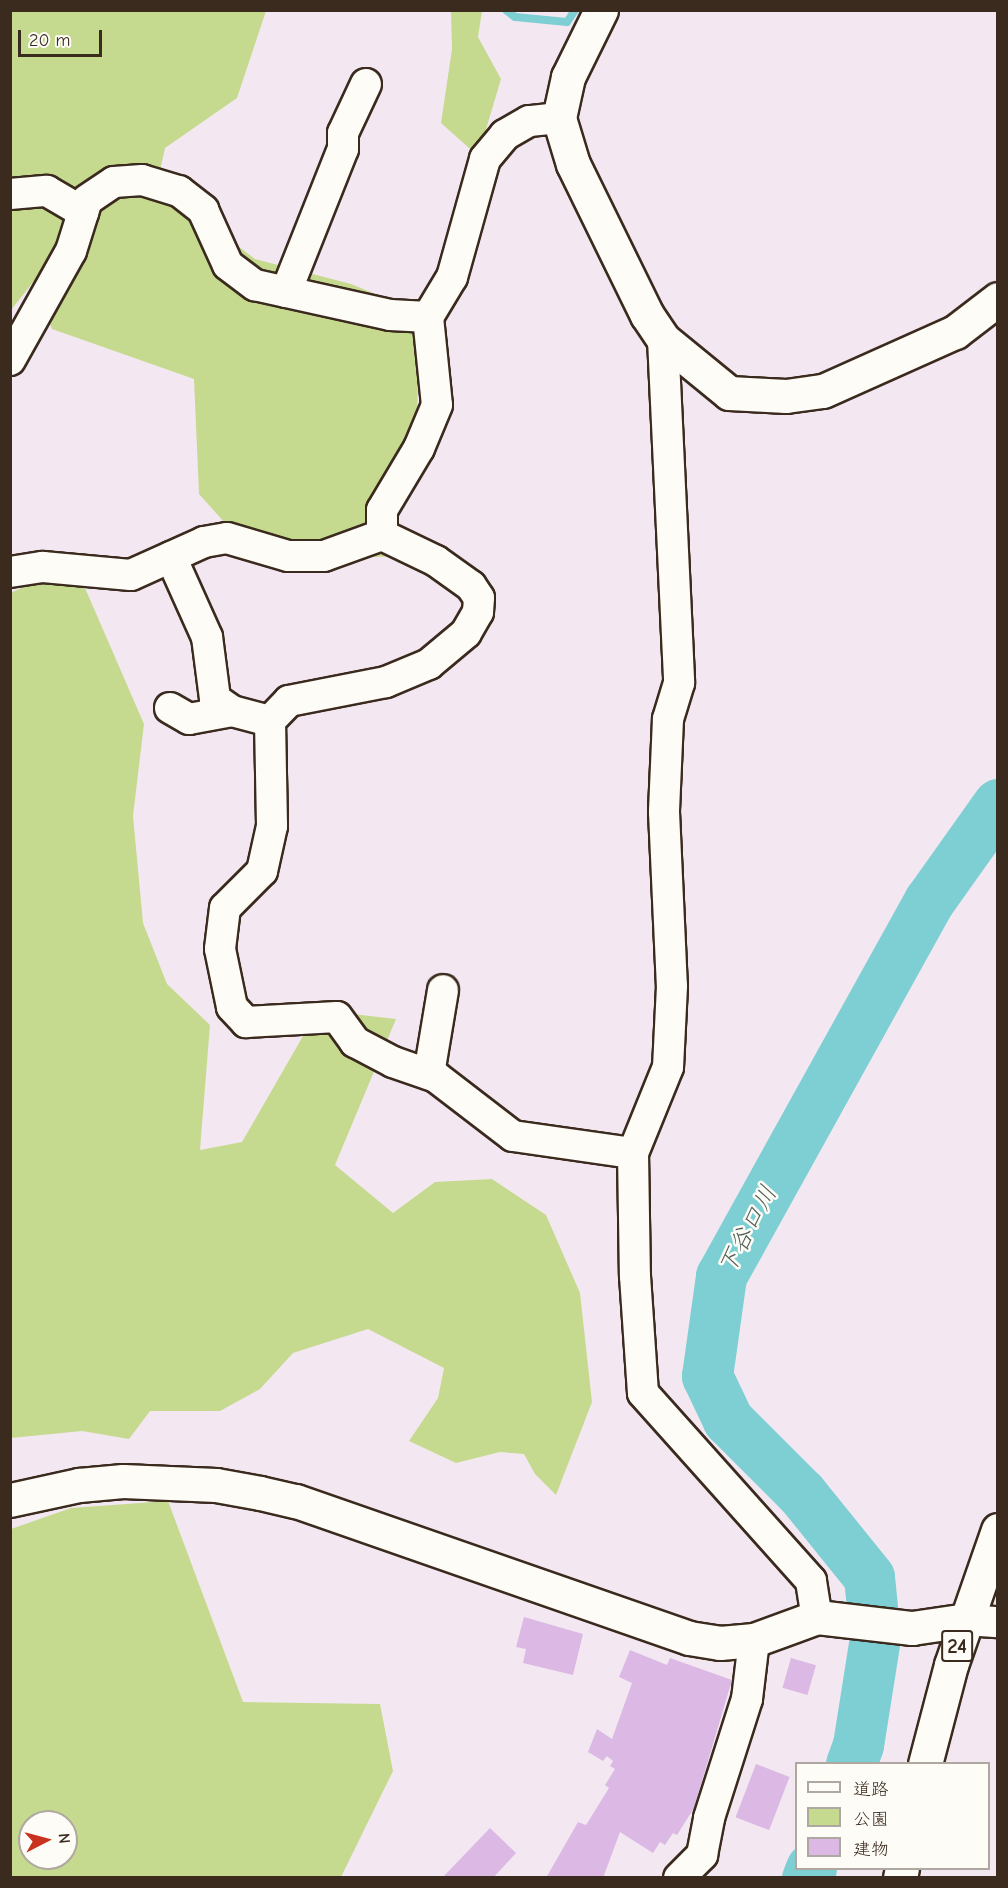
<!DOCTYPE html>
<meta charset="utf-8">
<style>
body{margin:0}
#map{position:relative;width:1008px;height:1888px;overflow:hidden;background:#f3e8f1;font-family:"Comic Neue","Klee One",sans-serif}
div>[style]{position:absolute}
.green>*{inset:0;background:#c6da8f}
.stream>*{height:8px;margin:-4px;padding:0 4px;transform-origin:4px;border-radius:4px;background:#7ecfd4}
.river>*{height:51px;margin:-25.5px;padding:0 25.5px;transform-origin:25.5px;border-radius:25.5px;background:#7ecfd4}
.building>*{inset:0;background:#dbb9e4;transform-origin:0 0}
.roads{filter:drop-shadow(2px 0 #3b2a1e) drop-shadow(-2px 0 #3b2a1e) drop-shadow(0 2px #3b2a1e) drop-shadow(0 -2px #3b2a1e)}
.street>*{height:30px;margin:-15px;padding:0 15px;transform-origin:15px;border-radius:15px;background:#fdfcf7}
.secondary>*{height:33px;margin:-16.5px;padding:0 16.5px;transform-origin:16.5px;border-radius:16.5px;background:#fdfcf7}
.primary>*{height:33px;margin:-16.5px;padding:0 16.5px;transform-origin:16.5px;border-radius:16.5px;background:#fdfcf7}
span{translate:-50% -50%;white-space:nowrap;text-align:center;line-height:1.15;-webkit-text-stroke:5px #fdfcf7;paint-order:stroke}
.shield-label span{padding:2px 4px;background:#fdfcf7;border:2px solid;border-radius:4px;-webkit-text-stroke-width:0}
.shield-label{font-size:21px;color:#3b2a1e;font-weight:700}
.water-label{font-size:24px;color:#4f5c55;font-style:italic}
.frame{position:absolute;inset:0;border:12px solid #3b2a1e;pointer-events:none}
.legend{position:absolute;left:795px;top:1762px;width:195px;height:108px;box-sizing:border-box;background:#fdfcf7;border:2px solid #afa8a0;margin:0;padding:8px 10px;list-style:none;font-size:18px;color:#3b2a1e}
.legend li{display:flex;align-items:center;gap:12px;height:30px}
.legend b{width:30px;border:2px solid #afa8a0}
.north{position:absolute;left:18px;top:1810px;width:60px;height:60px;box-sizing:border-box;background:#fdfcf7;border:2px solid #afa8a0;border-radius:50%;rotate:84deg;font-size:16px;font-weight:700;line-height:24px;text-align:center;color:#3b2a1e}
.north::after{content:'';display:block;margin:auto;width:21px;height:27px;background:#c8321e;clip-path:polygon(50% 0,100% 100%,50% 72%,0 100%)}
.scale{position:absolute;left:18px;top:30px;width:84px;height:27px;box-sizing:border-box;border:3px solid #3b2a1e;border-top:0;padding-left:8px;font-size:18px;line-height:21px;white-space:nowrap;color:#3b2a1e;-webkit-text-stroke:4px #fdfcf7;paint-order:stroke}
</style>
<div id="map">
<div class="green">
<div style="clip-path:polygon(11px 11px,266px 11px,237px 98px,165px 148px,157px 184px,255px 259px,351px 284px,419px 312px,417px 426px,369px 516px,423px 556px,368px 557px,344px 550px,242px 542px,199px 494px,194px 379px,52px 329px,34px 281px,11px 310px)"></div>
<div style="clip-path:polygon(451px 11px,482px 11px,478px 37px,501px 79px,478px 156px,441px 123px,452px 49px)"></div>
<div style="clip-path:polygon(75px 565px,144px 724px,133px 816px,143px 923px,167px 984px,210px 1025px,200px 1150px,242px 1142px,318px 1010px,396px 1019px,335px 1165px,393px 1213px,435px 1182px,492px 1179px,546px 1215px,580px 1293px,592px 1402px,556px 1495px,535px 1474px,524px 1454px,500px 1452px,456px 1463px,409px 1441px,438px 1398px,444px 1368px,368px 1329px,293px 1353px,260px 1389px,220px 1411px,150px 1411px,129px 1439px,82px 1431px,11px 1438px,10px 593px)"></div>
<div style="clip-path:polygon(evenodd,168px 1501px,243px 1702px,380px 1704px,393px 1771px,341px 1877px,11px 1877px,11px 1529px,71px 1508px,168px 1501px,30px 1822px,66px 1822px,66px 1858px,30px 1858px,30px 1822px)"></div>
</div>
<div class="stream">
<div style="left:506px;top:10px;width:11px;rotate:38deg"></div>
<div style="left:515px;top:17px;width:52px;rotate:5.5deg"></div>
<div style="left:567px;top:22px;width:14px;rotate:-56deg"></div>
</div>
<div class="river">
<div style="left:851px;top:1764px;width:20px;rotate:-70deg"></div>
<div style="left:858px;top:1745px;width:108px;rotate:-81deg"></div>
<div style="left:875px;top:1638px;width:61px;rotate:-95.6deg"></div>
<div style="left:869px;top:1577px;width:107px;rotate:-128.9deg"></div>
<div style="left:802px;top:1494px;width:105px;rotate:-135deg"></div>
<div style="left:728px;top:1420px;width:49px;rotate:-115.5deg"></div>
<div style="left:707px;top:1376px;width:101px;rotate:-82deg"></div>
<div style="left:721px;top:1276px;width:429px;rotate:-61deg"></div>
<div style="left:929px;top:901px;width:119px;rotate:-54.6deg"></div>
<div style="left:807px;top:1878px;width:11px;rotate:-68deg"></div>
</div>
<div class="building">
<div style="clip-path:polygon(524px 1617px,583px 1634px,573px 1675px,523px 1663px,526px 1649px,516px 1647px)"></div>
<div style="clip-path:polygon(630px 1650px,667px 1665px,670px 1658px,732px 1680px,694px 1808px,677px 1835px,673px 1833px,665px 1845px,660px 1842px,653px 1853px,620px 1832px,603px 1878px,546px 1878px,578px 1822px,586px 1825px,609px 1788px,605px 1785px,615px 1769px,610px 1766px,613px 1761px,607px 1756px,603px 1761px,588px 1752px,597px 1729px,612px 1739px,632px 1683px,619px 1677px)"></div>
<div style="left:791px;top:1658px;width:26px;height:31px;rotate:16deg"></div>
<div style="left:756px;top:1764px;width:36px;height:57px;rotate:21deg"></div>
<div style="clip-path:polygon(490px 1828px,516px 1853px,493px 1878px,442px 1878px)"></div>
</div>
<div class="roads">
<div class="street">
<div style="left:559px;top:118px;width:30px;rotate:174deg"></div>
<div style="left:529px;top:121px;width:28px;rotate:150deg"></div>
<div style="left:505px;top:135px;width:31px;rotate:130deg"></div>
<div style="left:485px;top:159px;width:123px;rotate:105.6deg"></div>
<div style="left:452px;top:277px;width:47px;rotate:121deg"></div>
<div style="left:428px;top:317px;width:88px;rotate:84.2deg"></div>
<div style="left:437px;top:405px;width:47px;rotate:112.7deg"></div>
<div style="left:419px;top:448px;width:72px;rotate:120.8deg"></div>
<div style="left:382px;top:510px;width:25px;rotate:90deg"></div>
<div style="left:382px;top:535px;width:60px;rotate:25.7deg"></div>
<div style="left:436px;top:561px;width:43px;rotate:35.5deg"></div>
<div style="left:471px;top:586px;width:14px;rotate:56deg"></div>
<div style="left:479px;top:598px;width:14px;rotate:94deg"></div>
<div style="left:478px;top:612px;width:24px;rotate:120deg"></div>
<div style="left:466px;top:633px;width:48px;rotate:140deg"></div>
<div style="left:429px;top:664px;width:47px;rotate:157.3deg"></div>
<div style="left:386px;top:682px;width:99px;rotate:168.9deg"></div>
<div style="left:289px;top:701px;width:28px;rotate:134deg"></div>
<div style="left:270px;top:721px;width:105px;rotate:88.9deg"></div>
<div style="left:272px;top:826px;width:46px;rotate:102.5deg"></div>
<div style="left:262px;top:871px;width:52px;rotate:135deg"></div>
<div style="left:225px;top:908px;width:41px;rotate:97deg"></div>
<div style="left:220px;top:949px;width:59px;rotate:78.3deg"></div>
<div style="left:232px;top:1007px;width:21px;rotate:47deg"></div>
<div style="left:246px;top:1022px;width:91px;rotate:-3.1deg"></div>
<div style="left:337px;top:1017px;width:31px;rotate:54deg"></div>
<div style="left:355px;top:1042px;width:43px;rotate:27.8deg"></div>
<div style="left:393px;top:1062px;width:46px;rotate:19.2deg"></div>
<div style="left:436px;top:1077px;width:97px;rotate:37.5deg"></div>
<div style="left:513px;top:1136px;width:121px;rotate:8.1deg"></div>
<div style="left:10px;top:194px;width:37px;rotate:-5deg"></div>
<div style="left:47px;top:191px;width:42px;rotate:30.3deg"></div>
<div style="left:286px;top:292px;width:154px;rotate:-68.3deg"></div>
<div style="left:343px;top:149px;width:16px;rotate:-90deg"></div>
<div style="left:343px;top:133px;width:54px;rotate:-64.9deg"></div>
<div style="left:663px;top:339px;width:344px;rotate:87.3deg"></div>
<div style="left:679px;top:683px;width:38px;rotate:107deg"></div>
<div style="left:668px;top:719px;width:93px;rotate:92.5deg"></div>
<div style="left:664px;top:812px;width:174px;rotate:87.4deg"></div>
<div style="left:672px;top:986px;width:81px;rotate:92.8deg"></div>
<div style="left:668px;top:1067px;width:93px;rotate:112.1deg"></div>
<div style="left:633px;top:1153px;width:123px;rotate:89.1deg"></div>
<div style="left:635px;top:1276px;width:117px;rotate:86.1deg"></div>
<div style="left:643px;top:1393px;width:252px;rotate:48.2deg"></div>
<div style="left:811px;top:1581px;width:36px;rotate:81deg"></div>
<div style="left:10px;top:360px;width:125px;rotate:-60.8deg"></div>
<div style="left:71px;top:251px;width:53px;rotate:-72.6deg"></div>
<div style="left:87px;top:200px;width:32px;rotate:-34deg"></div>
<div style="left:114px;top:182px;width:28px;rotate:-4deg"></div>
<div style="left:142px;top:180px;width:39px;rotate:17deg"></div>
<div style="left:179px;top:191px;width:31px;rotate:38deg"></div>
<div style="left:203px;top:210px;width:60px;rotate:65.6deg"></div>
<div style="left:228px;top:265px;width:34px;rotate:37deg"></div>
<div style="left:255px;top:285px;width:138px;rotate:12.5deg"></div>
<div style="left:390px;top:315px;width:38px;rotate:3deg"></div>
<div style="left:171px;top:557px;width:88px;rotate:65.8deg"></div>
<div style="left:207px;top:637px;width:63px;rotate:82.6deg"></div>
<div style="left:215px;top:699px;width:21px;rotate:35deg"></div>
<div style="left:232px;top:711px;width:39px;rotate:15deg"></div>
<div style="left:10px;top:572px;width:33px;rotate:-9deg"></div>
<div style="left:43px;top:567px;width:88px;rotate:5.2deg"></div>
<div style="left:131px;top:575px;width:80px;rotate:-24.3deg"></div>
<div style="left:204px;top:542px;width:23px;rotate:-10deg"></div>
<div style="left:227px;top:538px;width:64px;rotate:16.4deg"></div>
<div style="left:288px;top:556px;width:36px"></div>
<div style="left:324px;top:556px;width:62px;rotate:-19.9deg"></div>
<div style="left:170px;top:708px;width:22px;rotate:30deg"></div>
<div style="left:189px;top:719px;width:44px;rotate:-10.5deg"></div>
<div style="left:429px;top:1074px;width:85px;rotate:-80.5deg"></div>
<div style="left:966px;top:1620px;width:32px;rotate:4deg"></div>
<div style="left:679px;top:1878px;width:33px;rotate:-45deg"></div>
<div style="left:702px;top:1855px;width:38px;rotate:-79deg"></div>
<div style="left:709px;top:1818px;width:125px;rotate:-72.3deg"></div>
<div style="left:747px;top:1699px;width:59px;rotate:-83.2deg"></div>
</div>
<div class="secondary">
<div style="left:601px;top:10px;width:75px;rotate:116.2deg"></div>
<div style="left:568px;top:77px;width:42px;rotate:102.4deg"></div>
<div style="left:559px;top:118px;width:48px;rotate:73.1deg"></div>
<div style="left:573px;top:164px;width:168px;rotate:63.9deg"></div>
<div style="left:647px;top:315px;width:29px;rotate:56deg"></div>
<div style="left:663px;top:339px;width:85px;rotate:39.3deg"></div>
<div style="left:729px;top:393px;width:57px;rotate:3deg"></div>
<div style="left:786px;top:396px;width:37px;rotate:-8deg"></div>
<div style="left:823px;top:391px;width:145px;rotate:-24.1deg"></div>
<div style="left:955px;top:332px;width:54px;rotate:-37.5deg"></div>
<div style="left:10px;top:1500px;width:71px;rotate:-12.3deg"></div>
<div style="left:79px;top:1485px;width:44px;rotate:-5.2deg"></div>
<div style="left:123px;top:1481px;width:93px;rotate:2.5deg"></div>
<div style="left:216px;top:1485px;width:45px;rotate:10.3deg"></div>
<div style="left:260px;top:1493px;width:37px;rotate:13deg"></div>
<div style="left:296px;top:1501px;width:416px;rotate:19.2deg"></div>
<div style="left:689px;top:1638px;width:31px;rotate:9deg"></div>
<div style="left:720px;top:1643px;width:34px;rotate:-5deg"></div>
<div style="left:754px;top:1640px;width:67px;rotate:-20.1deg"></div>
<div style="left:817px;top:1617px;width:96px;rotate:6.6deg"></div>
<div style="left:912px;top:1628px;width:55px;rotate:-8.4deg"></div>
</div>
<div class="primary">
<div style="left:925px;top:1764px;width:102px;rotate:-75.3deg"></div>
<div style="left:951px;top:1665px;width:143px;rotate:-70.8deg"></div>
<div style="left:900px;top:1878px;width:10px;rotate:-79deg"></div>
</div>
</div>
<div class="shield-label">
<span style="left:957px;top:1646px">24</span>
</div>
<div class="water-label">
<span style="left:748px;top:1230px;rotate:-62deg">下谷口川</span>
</div>
<div class="frame"></div>
<ul class="legend">
<li><b style="height:8px;background:#fdfcf7"></b>道路</li>
<li><b style="height:16px;background:#c6da8f"></b>公園</li>
<li><b style="height:16px;background:#dbb9e4"></b>建物</li>
</ul>
<div class="north">N</div>
<div class="scale">20 m</div>
</div>
